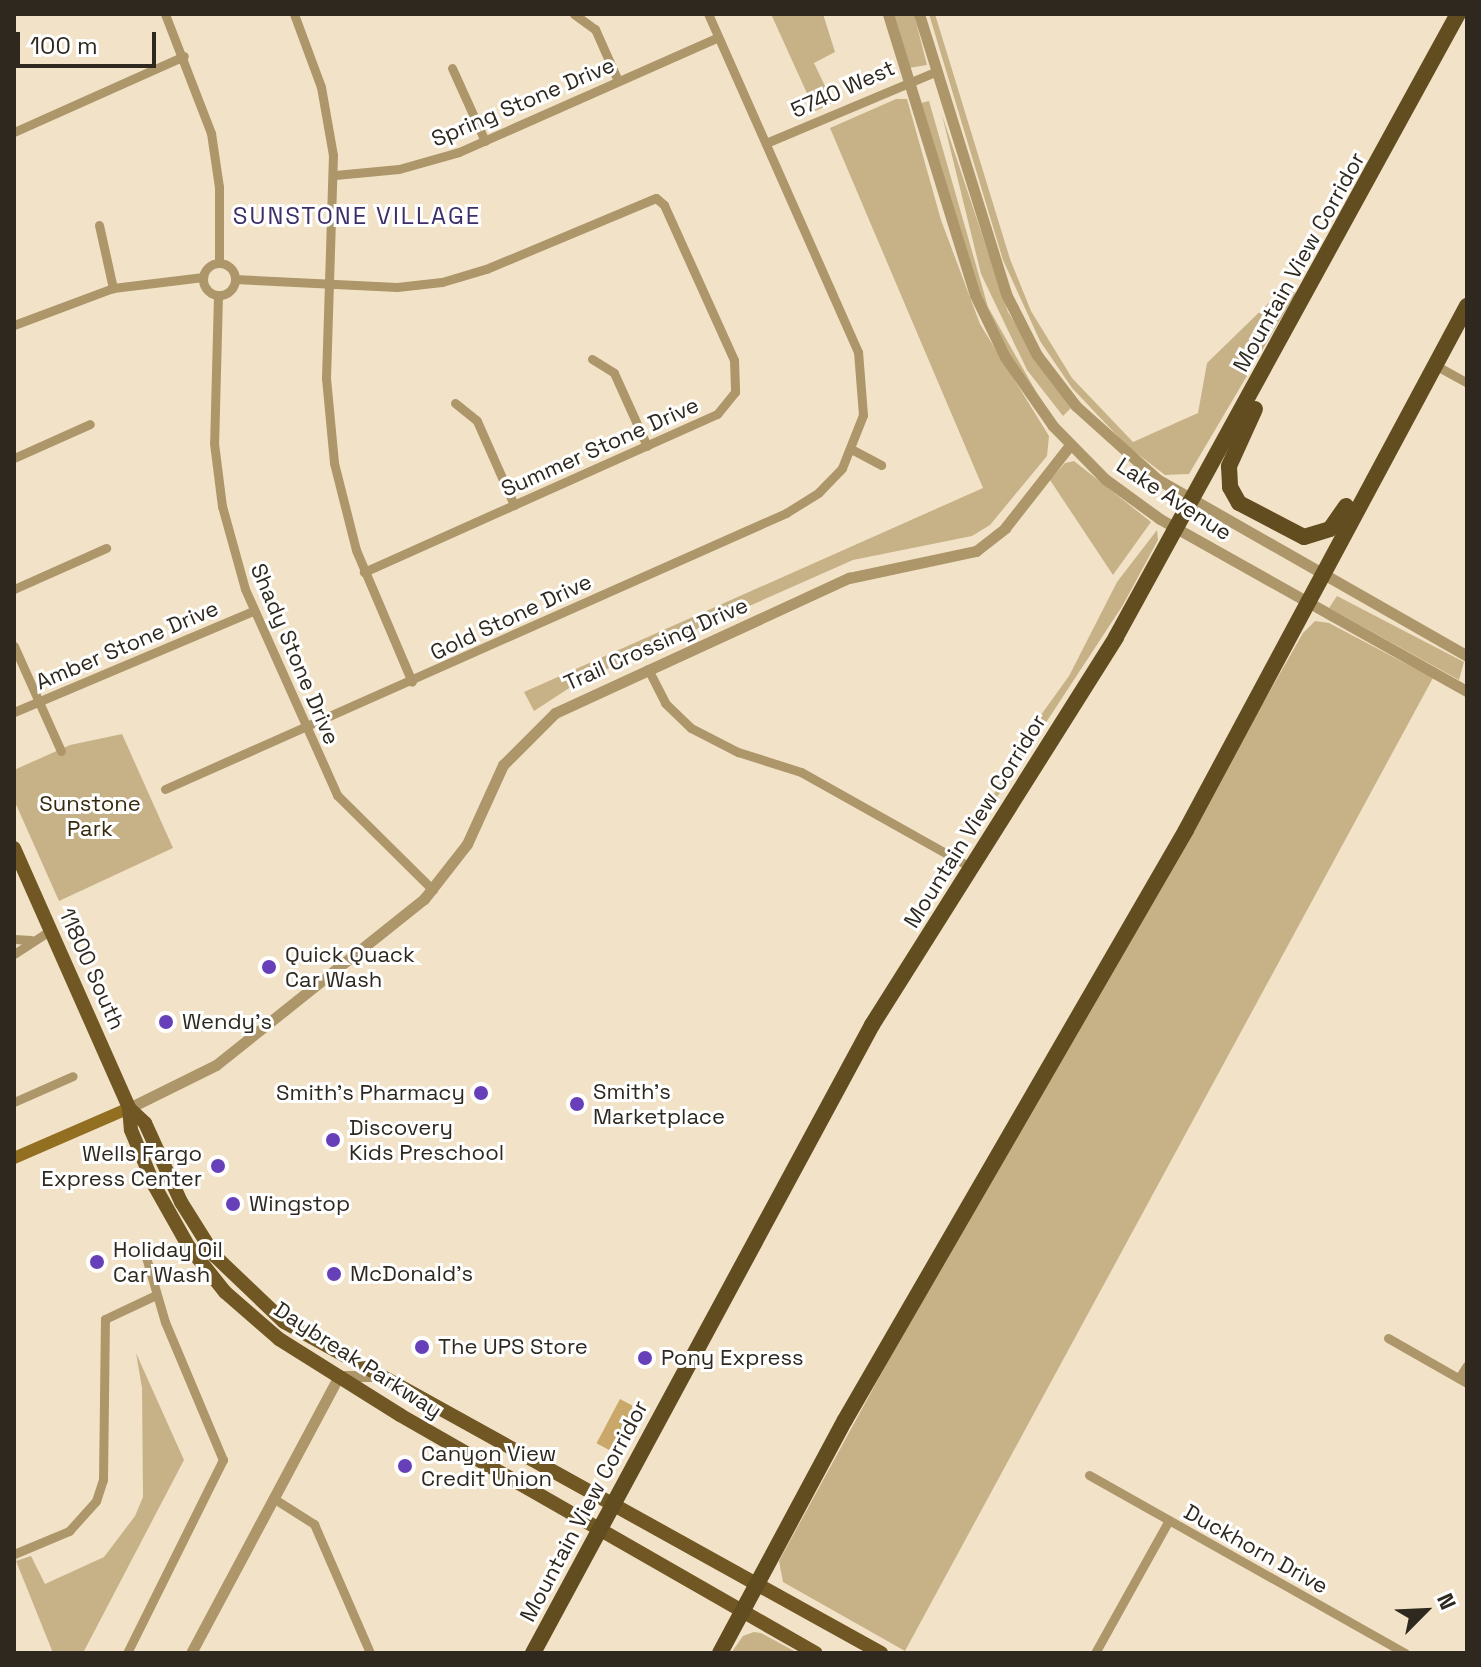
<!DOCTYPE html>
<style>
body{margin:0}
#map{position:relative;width:1481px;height:1667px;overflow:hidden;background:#f2e3c8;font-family:"Space Grotesk",sans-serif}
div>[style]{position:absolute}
.green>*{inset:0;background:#c7b288}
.water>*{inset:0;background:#c9a869;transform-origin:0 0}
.minor>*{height:9px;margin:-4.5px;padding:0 4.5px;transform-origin:4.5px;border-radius:4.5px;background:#ad9669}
.minor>.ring{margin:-4.5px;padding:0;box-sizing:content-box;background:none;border:9px solid #ad9669;border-radius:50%}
.tertiary>*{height:11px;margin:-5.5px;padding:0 5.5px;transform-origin:5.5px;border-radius:5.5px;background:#ad9669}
.secondary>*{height:12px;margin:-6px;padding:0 6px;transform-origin:6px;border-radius:6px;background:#926f21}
.primary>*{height:14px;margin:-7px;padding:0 7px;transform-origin:7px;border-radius:7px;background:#705723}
.trunk>*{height:16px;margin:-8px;padding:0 8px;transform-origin:8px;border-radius:8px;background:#624d20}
.dots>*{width:22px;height:22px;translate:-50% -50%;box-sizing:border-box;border:4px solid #fff;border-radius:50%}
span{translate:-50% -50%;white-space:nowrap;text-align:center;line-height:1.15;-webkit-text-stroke:6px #fff;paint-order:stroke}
.street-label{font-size:22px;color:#2e281e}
.park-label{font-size:22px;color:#37290c}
.poi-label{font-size:22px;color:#2e281e}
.left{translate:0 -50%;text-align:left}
.right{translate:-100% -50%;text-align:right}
.neighbourhood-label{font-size:24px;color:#3d2d68;letter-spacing:2px}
.frame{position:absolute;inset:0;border:16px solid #2e281e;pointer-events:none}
.north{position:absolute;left:1385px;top:1571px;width:80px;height:80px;-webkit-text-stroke:6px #fff;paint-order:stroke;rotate:66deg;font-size:22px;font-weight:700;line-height:32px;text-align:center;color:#2e281e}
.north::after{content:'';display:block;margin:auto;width:28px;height:36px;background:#2e281e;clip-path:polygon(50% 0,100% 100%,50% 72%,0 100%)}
.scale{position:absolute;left:16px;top:32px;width:140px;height:36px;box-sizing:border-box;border:4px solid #2e281e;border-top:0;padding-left:10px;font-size:24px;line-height:28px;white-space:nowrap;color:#2e281e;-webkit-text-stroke:6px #fff;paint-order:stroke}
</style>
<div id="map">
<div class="green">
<div style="clip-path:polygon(771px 14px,823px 14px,835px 52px,814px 63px,833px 103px,815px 111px)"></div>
<div style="clip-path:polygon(892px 14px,914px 14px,927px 65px,909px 68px)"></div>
<div style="clip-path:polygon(929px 14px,935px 14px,1010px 259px,1031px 311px,1072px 378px,1133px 442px,1198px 413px,1207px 363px,1285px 287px,1296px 293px,1189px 474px,1165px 475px,1126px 445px,1072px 388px,1040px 341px,1003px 260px)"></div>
<div style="clip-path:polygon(896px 99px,907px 99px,941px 220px,980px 324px,1049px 436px,1047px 456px,990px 525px,972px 536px,853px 560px,580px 681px,534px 711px,524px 692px,983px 488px,830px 128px)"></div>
<div style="clip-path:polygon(929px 101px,988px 307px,1047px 411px,1009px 355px,980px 296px,921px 103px)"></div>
<div style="clip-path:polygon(942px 115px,1008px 312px,1071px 408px,1063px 416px,1027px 370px,981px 274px)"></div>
<div style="clip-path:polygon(1074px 461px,1151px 522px,1113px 575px,1050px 480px,1065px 463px)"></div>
<div style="clip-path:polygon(1157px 530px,1158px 540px,1123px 605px,969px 840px,1025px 737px,1069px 676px,1117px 582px)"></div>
<div style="clip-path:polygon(1337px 596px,1464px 662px,1459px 680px,1329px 608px)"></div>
<div style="clip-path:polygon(1315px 621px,1329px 623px,1433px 678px,905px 1651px,783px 1582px,779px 1561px,923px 1297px,1303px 633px)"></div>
<div style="clip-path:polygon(122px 734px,173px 848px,59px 901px,14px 800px,14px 770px,70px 745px)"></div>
<div style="clip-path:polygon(136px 1353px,184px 1460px,83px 1653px,53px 1653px,16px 1561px,31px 1556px,45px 1584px,104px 1557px,135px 1516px,143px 1497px,142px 1388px)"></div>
<div style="clip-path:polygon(754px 1632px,761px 1633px,798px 1653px,731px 1653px,743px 1636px)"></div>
</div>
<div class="water">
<div style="left:620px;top:1399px;width:17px;height:50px;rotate:28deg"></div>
</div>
<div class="minor">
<div style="left:165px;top:14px;width:128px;rotate:68.9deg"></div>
<div style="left:211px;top:133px;width:55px;rotate:81.6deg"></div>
<div style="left:219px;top:187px;width:76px;rotate:90deg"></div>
<div style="left:294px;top:14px;width:78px;rotate:69.7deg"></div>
<div style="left:321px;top:87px;width:69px;rotate:80deg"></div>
<div style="left:333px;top:155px;width:223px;rotate:91.8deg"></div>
<div style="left:326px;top:378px;width:85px;rotate:84.6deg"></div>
<div style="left:334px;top:463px;width:90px;rotate:75.8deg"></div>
<div style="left:356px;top:550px;width:143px;rotate:67deg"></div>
<div style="left:574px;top:14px;width:26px;rotate:36deg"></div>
<div style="left:595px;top:29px;width:57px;rotate:66.1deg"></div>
<div style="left:452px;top:68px;width:80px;rotate:65.7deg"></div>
<div style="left:14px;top:132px;width:186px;rotate:-24.1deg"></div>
<div style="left:766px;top:143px;width:186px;rotate:-22.8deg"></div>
<div style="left:335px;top:175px;width:64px;rotate:-5.4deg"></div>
<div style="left:399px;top:169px;width:62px;rotate:-15.8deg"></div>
<div style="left:459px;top:152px;width:283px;rotate:-23.9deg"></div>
<div style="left:99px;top:225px;width:65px;rotate:77.5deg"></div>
<div class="ring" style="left:203px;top:263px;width:23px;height:23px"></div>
<div style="left:235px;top:279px;width:162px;rotate:2.8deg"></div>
<div style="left:397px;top:287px;width:45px;rotate:-6.3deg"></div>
<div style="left:442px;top:282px;width:46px;rotate:-16.5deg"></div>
<div style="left:486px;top:269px;width:184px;rotate:-22.7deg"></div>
<div style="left:656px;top:198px;width:11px;rotate:41deg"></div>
<div style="left:664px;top:205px;width:170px;rotate:65.7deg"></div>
<div style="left:734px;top:360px;width:32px;rotate:88deg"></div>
<div style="left:735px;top:392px;width:28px;rotate:129deg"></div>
<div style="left:717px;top:414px;width:387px;rotate:155.9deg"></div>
<div style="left:218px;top:295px;width:148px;rotate:91.5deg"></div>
<div style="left:214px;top:443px;width:64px;rotate:82.8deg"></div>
<div style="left:222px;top:506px;width:86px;rotate:74.5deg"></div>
<div style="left:245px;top:589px;width:226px;rotate:65.9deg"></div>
<div style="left:337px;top:795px;width:135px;rotate:44.7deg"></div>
<div style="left:14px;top:325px;width:106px;rotate:-20.5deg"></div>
<div style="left:113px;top:288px;width:91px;rotate:-7deg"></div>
<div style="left:592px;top:359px;width:26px;rotate:32deg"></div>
<div style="left:614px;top:373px;width:80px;rotate:65.7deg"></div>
<div style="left:1435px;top:365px;width:37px;rotate:29deg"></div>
<div style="left:455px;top:403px;width:28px;rotate:39deg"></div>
<div style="left:477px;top:421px;width:92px;rotate:66.2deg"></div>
<div style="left:853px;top:450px;width:32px;rotate:28deg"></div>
<div style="left:14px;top:458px;width:83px;rotate:-24.1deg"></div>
<div style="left:14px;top:589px;width:101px;rotate:-24deg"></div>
<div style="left:14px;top:646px;width:115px;rotate:65.9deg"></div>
<div style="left:648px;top:669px;width:38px;rotate:63deg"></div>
<div style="left:665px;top:703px;width:36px;rotate:44deg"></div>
<div style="left:691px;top:728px;width:53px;rotate:27.1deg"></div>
<div style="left:738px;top:752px;width:66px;rotate:17.6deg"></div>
<div style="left:801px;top:772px;width:196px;rotate:29.3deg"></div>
<div style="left:14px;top:712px;width:259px;rotate:-22.9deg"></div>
<div style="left:165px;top:789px;width:680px;rotate:-23.96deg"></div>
<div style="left:786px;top:513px;width:39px;rotate:-32deg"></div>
<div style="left:819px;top:492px;width:33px;rotate:-46deg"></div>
<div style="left:842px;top:468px;width:57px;rotate:-68.4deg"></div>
<div style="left:863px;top:415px;width:63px;rotate:-94.5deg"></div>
<div style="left:858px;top:352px;width:370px;rotate:-113.9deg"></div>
<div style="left:14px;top:939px;width:17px;rotate:3deg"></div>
<div style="left:14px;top:954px;width:44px;rotate:-33deg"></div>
<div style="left:14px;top:1102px;width:64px;rotate:-23.8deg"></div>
<div style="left:1388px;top:1338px;width:91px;rotate:29.7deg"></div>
<div style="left:1459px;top:1378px;width:15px;rotate:-58deg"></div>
<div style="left:1089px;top:1475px;width:363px;rotate:29.4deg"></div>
<div style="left:273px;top:1498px;width:49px;rotate:32.4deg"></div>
<div style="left:314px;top:1524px;width:141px;rotate:66.5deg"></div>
<div style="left:14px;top:1554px;width:60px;rotate:-22.7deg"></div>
<div style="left:69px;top:1531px;width:40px;rotate:-48deg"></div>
<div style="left:96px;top:1501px;width:22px;rotate:-72deg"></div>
<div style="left:103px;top:1480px;width:161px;rotate:-89.3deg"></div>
<div style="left:105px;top:1319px;width:56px;rotate:-25.2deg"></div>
<div style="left:127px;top:1653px;width:216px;rotate:-63.6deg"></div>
<div style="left:223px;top:1460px;width:150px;rotate:-112.8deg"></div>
<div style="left:165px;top:1322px;width:75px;rotate:-106.3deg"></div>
<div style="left:1095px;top:1653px;width:152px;rotate:-60.9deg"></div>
</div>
<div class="tertiary">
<div style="left:888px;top:14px;width:294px;rotate:72.8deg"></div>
<div style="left:975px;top:295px;width:69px;rotate:64.2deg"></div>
<div style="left:1005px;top:357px;width:84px;rotate:55.2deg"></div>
<div style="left:1053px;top:426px;width:74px;rotate:45.5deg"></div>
<div style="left:1105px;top:479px;width:68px;rotate:36deg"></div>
<div style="left:1160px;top:519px;width:352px;rotate:29.3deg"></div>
<div style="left:919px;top:14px;width:293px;rotate:72.7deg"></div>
<div style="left:1006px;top:294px;width:68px;rotate:63.1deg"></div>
<div style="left:1037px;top:355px;width:64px;rotate:52.6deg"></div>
<div style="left:1076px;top:406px;width:109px;rotate:42deg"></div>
<div style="left:1157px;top:479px;width:357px;rotate:29.7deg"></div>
<div style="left:129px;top:1108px;width:97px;rotate:-26.3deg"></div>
<div style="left:216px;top:1065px;width:266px;rotate:-38.6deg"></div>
<div style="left:424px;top:899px;width:70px;rotate:-52deg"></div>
<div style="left:467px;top:844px;width:87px;rotate:-65.5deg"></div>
<div style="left:503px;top:765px;width:74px;rotate:-45deg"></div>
<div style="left:555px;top:713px;width:324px;rotate:-24.7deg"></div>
<div style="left:849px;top:578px;width:130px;rotate:-12deg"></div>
<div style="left:976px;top:551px;width:37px;rotate:-38deg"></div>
<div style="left:1005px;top:528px;width:105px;rotate:-51.9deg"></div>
<div style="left:191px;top:1653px;width:314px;rotate:-61.9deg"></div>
<div style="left:339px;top:1376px;width:40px"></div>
</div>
<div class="secondary">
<div style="left:14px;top:1158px;width:125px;rotate:-23.5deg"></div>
</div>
<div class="primary">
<div style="left:14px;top:848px;width:284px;rotate:66.1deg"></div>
<div style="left:129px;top:1108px;width:22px;rotate:85deg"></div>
<div style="left:131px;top:1130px;width:60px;rotate:67.3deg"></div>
<div style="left:154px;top:1185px;width:71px;rotate:60.6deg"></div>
<div style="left:189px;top:1247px;width:58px;rotate:51.3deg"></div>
<div style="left:225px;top:1292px;width:72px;rotate:41deg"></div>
<div style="left:279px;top:1339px;width:143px;rotate:32.1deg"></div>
<div style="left:400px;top:1415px;width:479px;rotate:29.8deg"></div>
<div style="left:129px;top:1108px;width:22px;rotate:43deg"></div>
<div style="left:145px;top:1123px;width:87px;rotate:65.5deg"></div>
<div style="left:181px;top:1202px;width:64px;rotate:57.8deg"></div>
<div style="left:215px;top:1256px;width:95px;rotate:43.7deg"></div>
<div style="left:284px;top:1322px;width:683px;rotate:29.01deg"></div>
</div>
<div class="trunk">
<div style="left:1255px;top:409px;width:63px;rotate:114.5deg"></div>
<div style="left:1229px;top:466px;width:21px;rotate:87deg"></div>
<div style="left:1230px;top:487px;width:18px;rotate:61deg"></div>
<div style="left:1239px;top:503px;width:73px;rotate:27.6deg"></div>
<div style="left:1304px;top:537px;width:27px;rotate:-17deg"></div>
<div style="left:1330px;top:529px;width:28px;rotate:-55deg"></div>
<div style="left:533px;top:1653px;width:714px;rotate:-61.64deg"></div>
<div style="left:872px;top:1025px;width:458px;rotate:-57.8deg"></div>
<div style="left:1116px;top:637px;width:711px;rotate:-61.24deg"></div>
<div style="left:720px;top:1653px;width:264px;rotate:-61.8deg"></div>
<div style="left:845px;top:1420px;width:681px;rotate:-59.97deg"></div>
<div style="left:1186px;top:830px;width:595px;rotate:-61.8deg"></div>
</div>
<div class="dots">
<div style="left:269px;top:967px;background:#6740b9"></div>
<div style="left:166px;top:1022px;background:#6740b9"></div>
<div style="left:481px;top:1093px;background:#6740b9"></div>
<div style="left:577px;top:1104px;background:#6740b9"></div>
<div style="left:333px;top:1140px;background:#6740b9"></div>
<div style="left:218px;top:1166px;background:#6740b9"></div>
<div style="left:233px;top:1204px;background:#6740b9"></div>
<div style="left:97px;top:1262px;background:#6740b9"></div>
<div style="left:334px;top:1274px;background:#6740b9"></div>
<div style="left:422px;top:1347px;background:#6740b9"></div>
<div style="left:645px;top:1358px;background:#6740b9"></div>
<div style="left:405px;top:1466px;background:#6740b9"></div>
</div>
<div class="street-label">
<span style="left:843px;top:89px;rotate:-24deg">5740 West</span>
<span style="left:523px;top:102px;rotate:-23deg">Spring Stone Drive</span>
<span style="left:1299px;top:262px;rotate:-61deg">Mountain View Corridor</span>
<span style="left:600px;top:447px;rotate:-24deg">Summer Stone Drive</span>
<span style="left:1174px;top:499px;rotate:33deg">Lake Avenue</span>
<span style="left:511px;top:617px;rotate:-25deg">Gold Stone Drive</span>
<span style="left:656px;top:644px;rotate:-24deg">Trail Crossing Drive</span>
<span style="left:127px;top:645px;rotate:-23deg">Amber Stone Drive</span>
<span style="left:295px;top:654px;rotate:67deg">Shady Stone Drive</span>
<span style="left:975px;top:821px;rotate:-58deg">Mountain View Corridor</span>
<span style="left:92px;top:969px;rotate:66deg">11800 South</span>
<span style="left:358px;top:1360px;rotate:33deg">Daybreak Parkway</span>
<span style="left:584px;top:1511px;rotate:-62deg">Mountain View Corridor</span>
<span style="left:1256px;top:1549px;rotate:29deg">Duckhorn Drive</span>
</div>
<div class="park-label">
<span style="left:90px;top:816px">Sunstone<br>Park</span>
</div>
<div class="poi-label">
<span class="left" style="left:285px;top:967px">Quick Quack<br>Car Wash</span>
<span class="left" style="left:182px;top:1022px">Wendy's</span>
<span class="left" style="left:593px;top:1104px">Smith's<br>Marketplace</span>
<span class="right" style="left:465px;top:1093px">Smith's Pharmacy</span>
<span class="left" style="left:349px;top:1140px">Discovery<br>Kids Preschool</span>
<span class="right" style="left:202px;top:1166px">Wells Fargo<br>Express Center</span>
<span class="left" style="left:249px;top:1204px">Wingstop</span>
<span class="left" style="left:113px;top:1262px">Holiday Oil<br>Car Wash</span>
<span class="left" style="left:350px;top:1274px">McDonald's</span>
<span class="left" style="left:438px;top:1347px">The UPS Store</span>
<span class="left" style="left:661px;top:1358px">Pony Express</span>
<span class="left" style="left:421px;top:1466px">Canyon View<br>Credit Union</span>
</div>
<div class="neighbourhood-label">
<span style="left:357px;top:216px">SUNSTONE VILLAGE</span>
</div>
<div class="frame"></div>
<div class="north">N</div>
<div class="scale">100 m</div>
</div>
